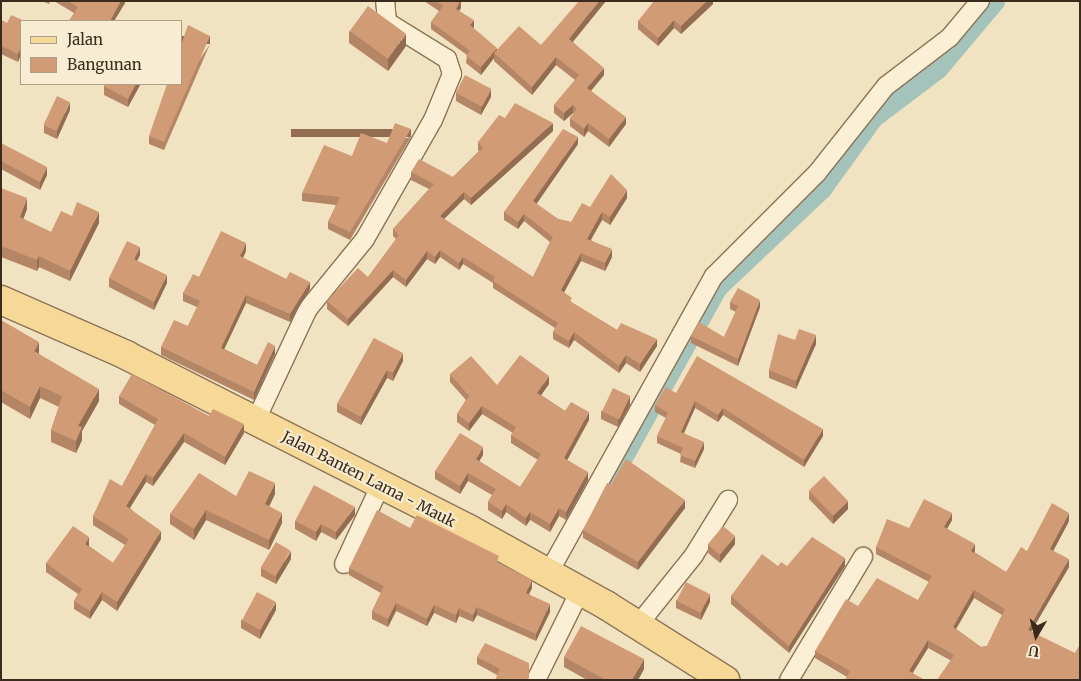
<!DOCTYPE html>
<style>
body{margin:0}
#map{position:relative;width:1081px;height:681px;overflow:hidden;background:#f1e3c1;font-family:Merriweather,serif}
div>[style]{position:absolute}
.canal>*{height:19px;margin:-9.5px;padding:0 9.5px;transform-origin:9.5px;border-radius:9.5px;background:#a4c3ba}
.roads{filter:drop-shadow(1px 0 #8c7358) drop-shadow(-1px 0 #8c7358) drop-shadow(0 1px #8c7358) drop-shadow(0 -1px #8c7358)}
.minor>*{height:18px;margin:-9px;padding:0 9px;transform-origin:9px;border-radius:9px;background:#fbf0d5}
.primary>*{height:28px;margin:-14px;padding:0 14px;transform-origin:14px;border-radius:14px;background:#f6d997}
.wall>*{inset:0;background:#b48665}
.shaded-wall>*{inset:0;background:#926d52;transform-origin:0 0}
.building>*{inset:0;background:#d19c75;transform-origin:0 0}
span{translate:-50% -50%;white-space:nowrap;text-align:center;line-height:1.15;-webkit-text-stroke:4px #f8edd2;paint-order:stroke}
.street-label{font-size:15px;color:#3a2b1d}
.frame{position:absolute;inset:0;border:2px solid #3a2b1d;pointer-events:none}
.legend{position:absolute;left:20px;top:20px;width:162px;height:65px;box-sizing:border-box;background:#f8edd2;border:1px solid #ac9f8a;margin:0;padding:6px 9px;list-style:none;font-size:15px;color:#3a2b1d}
.legend li{display:flex;align-items:center;gap:10px;height:25px}
.legend b{width:25px;border:1px solid #ac9f8a}
.north{position:absolute;left:1011px;top:611px;width:50px;height:50px;-webkit-text-stroke:4px #f8edd2;paint-order:stroke;rotate:188deg;font-size:14px;font-weight:700;line-height:20px;text-align:center;color:#3a2b1d}
.north::after{content:'';display:block;margin:auto;width:18px;height:22px;background:#3a2b1d;clip-path:polygon(50% 0,100% 100%,50% 72%,0 100%)}
</style>
<div id="map">
<div class="canal">
<div style="left:596px;top:506px;width:251px;rotate:-60.9deg"></div>
<div style="left:718px;top:287px;width:143px;rotate:-43.3deg"></div>
<div style="left:822px;top:189px;width:87px;rotate:-54.3deg"></div>
<div style="left:873px;top:118px;width:81px;rotate:-37deg"></div>
<div style="left:938px;top:69px;width:89px;rotate:-50deg"></div>
</div>
<div class="roads">
<div class="minor">
<div style="left:255px;top:422px;width:125px;rotate:-64.9deg"></div>
<div style="left:308px;top:309px;width:90px;rotate:-50.8deg"></div>
<div style="left:365px;top:239px;width:137px;rotate:-60.3deg"></div>
<div style="left:433px;top:120px;width:50px;rotate:-67.6deg"></div>
<div style="left:452px;top:74px;width:16px;rotate:-108deg"></div>
<div style="left:447px;top:59px;width:70px;rotate:-148.3deg"></div>
<div style="left:387px;top:22px;width:21px;rotate:-95deg"></div>
<div style="left:344px;top:564px;width:88px;rotate:-65.2deg"></div>
<div style="left:549px;top:572px;width:339px;rotate:-60.9deg"></div>
<div style="left:714px;top:276px;width:146px;rotate:-45deg"></div>
<div style="left:817px;top:173px;width:111px;rotate:-51.6deg"></div>
<div style="left:886px;top:86px;width:81px;rotate:-37.4deg"></div>
<div style="left:950px;top:37px;width:47px;rotate:-50.2deg"></div>
<div style="left:638px;top:625px;width:90px;rotate:-51.3deg"></div>
<div style="left:694px;top:555px;width:65px;rotate:-58.3deg"></div>
<div style="left:537px;top:678px;width:97px;rotate:-63.7deg"></div>
<div style="left:789px;top:680px;width:144px;rotate:-59deg"></div>
</div>
<div class="primary">
<div style="left:1px;top:300px;width:137px;rotate:23.7deg"></div>
<div style="left:126px;top:355px;width:385px;rotate:26.9deg"></div>
<div style="left:469px;top:529px;width:157px;rotate:29deg"></div>
<div style="left:606px;top:605px;width:141px;rotate:32.2deg"></div>
</div>
</div>
<div class="wall">
<div style="clip-path:polygon(42px 1px,50px 1px,49px 4px)"></div>
<div style="clip-path:polygon(54px 1px,125px 1px,125px 3px,114px 21px,69px 21px,74px 13px)"></div>
<div style="clip-path:polygon(424px 1px,461px 1px,461px 8px,459px 11px,474px 27px,473px 28px,497px 50px,541px 45px,606px 1px,573px 42px,604px 75px,591px 91px,626px 124px,609px 147px,588px 131px,584px 137px,570px 126px,570px 118px,574px 113px,573px 113px,564px 121px,554px 113px,554px 105px,575px 80px,556px 65px,532px 95px,494px 61px,494px 58px,481px 75px,466px 63px,467px 55px,431px 29px,431px 22px,439px 11px)"></div>
<div style="clip-path:polygon(713px 1px,713px 4px,681px 34px,674px 28px,658px 46px,638px 29px,638px 21px)"></div>
<div style="clip-path:polygon(1px 20px,7px 23px,25px 21px,18px 62px,1px 54px)"></div>
<div style="clip-path:polygon(349px 31px,406px 46px,388px 71px,349px 43px)"></div>
<div style="clip-path:polygon(210px 44px,164px 150px,149px 144px,149px 136px)"></div>
<div style="clip-path:polygon(140px 84px,140px 85px,128px 107px,104px 95px,104px 86px)"></div>
<div style="clip-path:polygon(456px 93px,491px 97px,481px 115px,456px 101px)"></div>
<div style="clip-path:polygon(70px 110px,57px 139px,44px 133px,44px 125px)"></div>
<div style="clip-path:polygon(505px 118px,553px 131px,471px 205px,464px 199px,444px 219px,533px 277px,550px 242px,524px 221px,518px 229px,504px 220px,504px 212px,578px 144px,536px 204px,558px 219px,571px 222px,590px 207px,627px 198px,610px 225px,602px 220px,591px 240px,612px 257px,605px 271px,581px 261px,564px 292px,572px 303px,617px 330px,657px 346px,640px 372px,626px 363px,619px 373px,574px 340px,569px 348px,553px 339px,553px 332px,555px 328px,493px 288px,493px 283px,463px 264px,459px 270px,440px 257px,435px 264px,427px 259px,406px 287px,393px 277px,348px 326px,327px 309px,327px 301px,368px 277px,396px 239px,393px 236px,393px 229px,429px 189px,411px 180px,411px 172px,453px 177px,479px 151px,478px 150px,478px 142px)"></div>
<div style="clip-path:polygon(411px 137px,350px 240px,328px 229px,328px 222px,336px 205px,302px 201px,302px 193px,352px 156px,387px 143px)"></div>
<div style="clip-path:polygon(1px 143px,47px 175px,40px 190px,1px 169px)"></div>
<div style="clip-path:polygon(1px 188px,27px 209px,23px 219px,51px 232px,72px 216px,99px 223px,70px 281px,39px 267px,37px 271px,1px 257px)"></div>
<div style="clip-path:polygon(246px 251px,243px 258px,286px 279px,310px 289px,290px 322px,246px 303px,224px 349px,257px 365px,275px 354px,254px 400px,161px 355px,161px 347px,188px 326px,197px 307px,183px 301px,183px 293px,199px 277px)"></div>
<div style="clip-path:polygon(140px 255px,137px 261px,167px 283px,154px 310px,109px 287px,109px 278px)"></div>
<div style="clip-path:polygon(730px 302px,760px 307px,738px 366px,691px 343px,691px 336px,724px 337px,736px 312px,730px 309px)"></div>
<div style="clip-path:polygon(1px 320px,39px 354px,99px 401px,82px 431px,82px 440px,76px 453px,51px 442px,51px 430px,59px 407px,40px 398px,30px 419px,1px 402px)"></div>
<div style="clip-path:polygon(374px 338px,403px 361px,393px 381px,387px 378px,361px 425px,337px 412px,337px 404px)"></div>
<div style="clip-path:polygon(795px 340px,816px 344px,796px 389px,769px 378px,769px 370px)"></div>
<div style="clip-path:polygon(450px 374px,497px 385px,549px 384px,541px 395px,565px 411px,589px 420px,567px 460px,588px 480px,566px 520px,559px 516px,550px 532px,530px 520px,526px 526px,506px 512px,502px 519px,488px 510px,488px 502px,492px 495px,468px 481px,460px 494px,435px 479px,435px 471px,483px 455px,479px 461px,520px 487px,538px 460px,511px 443px,511px 435px,513px 433px,482px 414px,469px 431px,457px 422px,457px 414px,466px 400px,450px 382px)"></div>
<div style="clip-path:polygon(676px 393px,823px 436px,804px 467px,723px 415px,718px 422px,695px 408px,684px 433px,704px 449px,695px 468px,680px 462px,681px 454px,657px 443px,657px 436px,666px 418px,655px 412px,655px 405px)"></div>
<div style="clip-path:polygon(119px 396px,209px 416px,244px 433px,225px 465px,184px 442px,153px 486px,146px 482px,130px 508px,161px 539px,117px 611px,102px 600px,90px 619px,74px 609px,74px 601px,78px 594px,46px 572px,46px 563px,89px 545px,89px 546px,113px 563px,125px 545px,93px 525px,93px 516px,122px 486px,155px 425px,119px 404px)"></div>
<div style="clip-path:polygon(630px 405px,618px 427px,601px 419px,601px 411px)"></div>
<div style="clip-path:polygon(611px 485px,685px 508px,638px 570px,583px 538px,583px 530px)"></div>
<div style="clip-path:polygon(809px 491px,848px 509px,833px 524px,809px 499px)"></div>
<div style="clip-path:polygon(275px 494px,269px 506px,282px 523px,269px 550px,206px 520px,194px 540px,170px 524px,170px 514px,236px 496px)"></div>
<div style="clip-path:polygon(355px 515px,336px 540px,321px 532px,316px 541px,295px 529px,295px 521px)"></div>
<div style="clip-path:polygon(evenodd,952px 520px,947px 529px,975px 551px,974px 552px,1006px 572px,1027px 551px,1069px 521px,1053px 551px,1069px 567px,1031px 631px,1080px 680px,950px 660px,928px 648px,913px 673px,847px 677px,815px 658px,815px 651px,858px 606px,918px 600px,929px 582px,876px 554px,876px 547px,909px 528px,952px 520px,974px 598px,1002px 615px,987px 646px,981px 647px,956px 629px,974px 598px)"></div>
<div style="clip-path:polygon(410px 528px,499px 564px,532px 588px,529px 594px,550px 612px,536px 641px,477px 615px,473px 622px,459px 616px,456px 623px,434px 613px,427px 626px,396px 611px,388px 627px,372px 619px,372px 611px,381px 593px,349px 575px,349px 568px)"></div>
<div style="clip-path:polygon(735px 544px,720px 563px,708px 553px,708px 545px)"></div>
<div style="clip-path:polygon(291px 559px,276px 584px,261px 576px,261px 568px)"></div>
<div style="clip-path:polygon(778px 566px,845px 566px,789px 653px,731px 604px,731px 596px)"></div>
<div style="clip-path:polygon(676px 600px,710px 602px,701px 620px,676px 608px)"></div>
<div style="clip-path:polygon(276px 610px,260px 639px,241px 628px,241px 620px)"></div>
<div style="clip-path:polygon(477px 657px,529px 680px,497px 675px,477px 664px)"></div>
<div style="clip-path:polygon(564px 657px,644px 669px,638px 680px,587px 680px,564px 667px)"></div>
</div>
<div class="shaded-wall">
<div style="clip-path:polygon(121px 1px,125px 1px,125px 3px,114px 21px,110px 21px)"></div>
<div style="clip-path:polygon(460px 1px,461px 8px,456px 16px,456px 9px)"></div>
<div style="clip-path:polygon(599px 1px,606px 1px,569px 46px,569px 39px)"></div>
<div style="clip-path:polygon(707px 1px,713px 1px,713px 4px,681px 34px,681px 26px)"></div>
<div style="clip-path:polygon(474px 20px,474px 27px,470px 33px,470px 25px)"></div>
<div style="clip-path:polygon(674px 20px,674px 28px,658px 46px,658px 38px)"></div>
<div style="clip-path:polygon(406px 34px,406px 46px,388px 71px,388px 59px)"></div>
<div style="left:210px;top:36px;width:8px;height:116px;rotate:90deg"></div>
<div style="clip-path:polygon(21px 47px,21px 55px,18px 62px,18px 54px)"></div>
<div style="clip-path:polygon(497px 48px,497px 55px,494px 53px,494px 58px,481px 75px,481px 67px)"></div>
<div style="clip-path:polygon(556px 57px,556px 65px,532px 95px,532px 87px)"></div>
<div style="clip-path:polygon(604px 68px,604px 75px,587px 95px,587px 88px)"></div>
<div style="clip-path:polygon(136px 84px,140px 84px,140px 85px,128px 107px,128px 99px)"></div>
<div style="clip-path:polygon(491px 89px,491px 97px,481px 115px,481px 107px)"></div>
<div style="clip-path:polygon(70px 102px,70px 110px,57px 139px,57px 131px)"></div>
<div style="clip-path:polygon(573px 105px,573px 113px,564px 121px,564px 113px)"></div>
<div style="clip-path:polygon(626px 117px,626px 124px,609px 147px,609px 139px)"></div>
<div style="clip-path:polygon(553px 123px,553px 131px,471px 205px,471px 198px)"></div>
<div style="clip-path:polygon(588px 123px,588px 131px,584px 137px,584px 129px)"></div>
<div style="left:411px;top:129px;width:8px;height:120px;rotate:90deg"></div>
<div style="clip-path:polygon(578px 137px,578px 144px,533px 209px,533px 201px)"></div>
<div style="clip-path:polygon(47px 167px,47px 175px,40px 190px,40px 182px)"></div>
<div style="clip-path:polygon(627px 190px,627px 198px,610px 225px,610px 217px)"></div>
<div style="clip-path:polygon(464px 192px,464px 199px,440px 223px,440px 216px)"></div>
<div style="clip-path:polygon(27px 198px,27px 209px,20px 228px,20px 217px)"></div>
<div style="clip-path:polygon(99px 212px,99px 223px,70px 281px,70px 271px)"></div>
<div style="clip-path:polygon(602px 212px,602px 220px,587px 246px,587px 239px)"></div>
<div style="clip-path:polygon(524px 214px,524px 221px,518px 229px,518px 222px)"></div>
<div style="clip-path:polygon(246px 243px,246px 251px,240px 264px,240px 256px)"></div>
<div style="clip-path:polygon(140px 247px,140px 255px,134px 267px,134px 259px)"></div>
<div style="clip-path:polygon(612px 249px,612px 257px,605px 271px,605px 263px)"></div>
<div style="clip-path:polygon(440px 250px,440px 257px,435px 264px,435px 257px)"></div>
<div style="clip-path:polygon(427px 251px,427px 259px,406px 287px,406px 280px)"></div>
<div style="clip-path:polygon(581px 253px,581px 261px,561px 298px,561px 290px)"></div>
<div style="clip-path:polygon(39px 256px,39px 267px,37px 271px,37px 260px)"></div>
<div style="clip-path:polygon(463px 257px,463px 264px,459px 270px,459px 263px)"></div>
<div style="clip-path:polygon(393px 270px,393px 277px,348px 326px,348px 319px)"></div>
<div style="clip-path:polygon(167px 275px,167px 283px,154px 310px,154px 302px)"></div>
<div style="clip-path:polygon(310px 282px,310px 289px,290px 322px,290px 314px)"></div>
<div style="clip-path:polygon(246px 295px,246px 303px,221px 356px,221px 348px)"></div>
<div style="clip-path:polygon(760px 300px,760px 307px,738px 366px,738px 359px)"></div>
<div style="clip-path:polygon(574px 332px,574px 340px,569px 348px,569px 341px)"></div>
<div style="clip-path:polygon(816px 335px,816px 344px,796px 389px,796px 381px)"></div>
<div style="clip-path:polygon(657px 339px,657px 346px,640px 372px,640px 364px)"></div>
<div style="clip-path:polygon(39px 342px,39px 354px,34px 351px)"></div>
<div style="clip-path:polygon(275px 346px,275px 354px,254px 400px,254px 392px)"></div>
<div style="clip-path:polygon(403px 353px,403px 361px,393px 381px,393px 373px)"></div>
<div style="clip-path:polygon(626px 355px,626px 363px,619px 373px,619px 366px)"></div>
<div style="clip-path:polygon(387px 370px,387px 378px,361px 425px,361px 417px)"></div>
<div style="clip-path:polygon(549px 376px,549px 384px,537px 401px,537px 393px)"></div>
<div style="clip-path:polygon(40px 386px,40px 398px,30px 419px,30px 407px)"></div>
<div style="clip-path:polygon(99px 389px,99px 401px,82px 431px,82px 440px,76px 453px,76px 441px,78px 426px)"></div>
<div style="clip-path:polygon(630px 396px,630px 405px,618px 427px,618px 419px)"></div>
<div style="clip-path:polygon(695px 401px,695px 408px,681px 439px,681px 432px)"></div>
<div style="clip-path:polygon(482px 406px,482px 414px,469px 431px,469px 423px)"></div>
<div style="clip-path:polygon(723px 408px,723px 415px,718px 422px,718px 415px)"></div>
<div style="clip-path:polygon(589px 412px,589px 420px,564px 466px,564px 458px)"></div>
<div style="clip-path:polygon(244px 424px,244px 433px,225px 465px,225px 457px)"></div>
<div style="clip-path:polygon(823px 429px,823px 436px,804px 467px,804px 460px)"></div>
<div style="clip-path:polygon(184px 433px,184px 442px,153px 486px,153px 478px)"></div>
<div style="clip-path:polygon(704px 442px,704px 449px,695px 468px,695px 461px)"></div>
<div style="clip-path:polygon(483px 447px,483px 455px,476px 467px,476px 459px)"></div>
<div style="clip-path:polygon(588px 472px,588px 480px,566px 520px,566px 512px)"></div>
<div style="clip-path:polygon(468px 473px,468px 481px,460px 494px,460px 486px)"></div>
<div style="clip-path:polygon(146px 474px,146px 482px,126px 514px,126px 506px)"></div>
<div style="clip-path:polygon(275px 483px,275px 494px,265px 515px,265px 504px)"></div>
<div style="clip-path:polygon(685px 500px,685px 508px,638px 570px,638px 562px)"></div>
<div style="clip-path:polygon(848px 501px,848px 509px,833px 524px,833px 516px)"></div>
<div style="clip-path:polygon(506px 504px,506px 512px,502px 519px,502px 511px)"></div>
<div style="clip-path:polygon(355px 507px,355px 515px,336px 540px,336px 532px)"></div>
<div style="clip-path:polygon(559px 508px,559px 516px,550px 532px,550px 524px)"></div>
<div style="clip-path:polygon(206px 510px,206px 520px,194px 540px,194px 529px)"></div>
<div style="clip-path:polygon(530px 512px,530px 520px,526px 526px,526px 518px)"></div>
<div style="clip-path:polygon(282px 513px,282px 523px,269px 550px,269px 540px)"></div>
<div style="clip-path:polygon(952px 513px,952px 520px,944px 534px,944px 527px)"></div>
<div style="clip-path:polygon(1069px 513px,1069px 521px,1050px 557px,1050px 549px)"></div>
<div style="clip-path:polygon(321px 524px,321px 532px,316px 541px,316px 532px)"></div>
<div style="clip-path:polygon(161px 531px,161px 539px,117px 611px,117px 602px)"></div>
<div style="clip-path:polygon(735px 536px,735px 544px,720px 563px,720px 555px)"></div>
<div style="clip-path:polygon(89px 537px,89px 545px,85px 552px,85px 544px)"></div>
<div style="clip-path:polygon(975px 544px,975px 551px,971px 558px,971px 551px)"></div>
<div style="clip-path:polygon(291px 551px,291px 559px,276px 584px,276px 576px)"></div>
<div style="clip-path:polygon(845px 558px,845px 566px,789px 653px,789px 646px)"></div>
<div style="clip-path:polygon(1069px 559px,1069px 567px,1028px 637px,1028px 630px)"></div>
<div style="clip-path:polygon(532px 580px,532px 588px,526px 600px,526px 593px)"></div>
<div style="clip-path:polygon(974px 590px,974px 598px,953px 634px,953px 627px)"></div>
<div style="clip-path:polygon(102px 592px,102px 600px,90px 619px,90px 611px)"></div>
<div style="clip-path:polygon(710px 594px,710px 602px,701px 620px,701px 612px)"></div>
<div style="clip-path:polygon(276px 602px,276px 610px,260px 639px,260px 630px)"></div>
<div style="clip-path:polygon(396px 603px,396px 611px,388px 627px,388px 619px)"></div>
<div style="clip-path:polygon(550px 604px,550px 612px,536px 641px,536px 634px)"></div>
<div style="clip-path:polygon(434px 605px,434px 613px,427px 626px,427px 619px)"></div>
<div style="clip-path:polygon(477px 607px,477px 615px,473px 622px,473px 615px)"></div>
<div style="clip-path:polygon(459px 608px,459px 616px,456px 623px,456px 615px)"></div>
<div style="clip-path:polygon(928px 640px,928px 648px,909px 678px,909px 671px)"></div>
<div style="clip-path:polygon(644px 659px,644px 669px,638px 680px,632px 680px)"></div>
</div>
<div class="building">
<div style="clip-path:polygon(68px 1px,121px 1px,110px 21px,69px 21px,78px 7px)"></div>
<div style="clip-path:polygon(436px 1px,460px 1px,456px 9px,474px 20px,470px 25px,497px 48px,481px 67px,466px 56px,470px 51px,431px 22px,443px 6px)"></div>
<div style="clip-path:polygon(579px 1px,599px 1px,569px 39px,604px 68px,587px 88px,626px 117px,609px 139px,588px 123px,584px 129px,570px 118px,577px 109px,573px 105px,564px 113px,554px 105px,579px 75px,556px 57px,532px 87px,494px 53px,519px 26px,541px 45px)"></div>
<div style="clip-path:polygon(654px 1px,707px 1px,681px 26px,674px 20px,658px 38px,638px 21px)"></div>
<div style="left:368px;top:6px;width:47px;height:31px;rotate:36deg"></div>
<div style="clip-path:polygon(11px 15px,25px 21px,21px 21px,21px 47px,18px 54px,1px 46px,1px 20px,7px 23px)"></div>
<div style="clip-path:polygon(188px 25px,210px 36px,164px 142px,149px 136px,167px 84px,181px 84px,181px 45px)"></div>
<div style="left:465px;top:75px;width:30px;height:20px;rotate:28deg"></div>
<div style="clip-path:polygon(105px 84px,136px 84px,128px 99px,104px 86px)"></div>
<div style="left:57px;top:96px;width:14px;height:32px;rotate:25deg"></div>
<div style="clip-path:polygon(515px 103px,553px 123px,471px 198px,464px 192px,440px 216px,533px 277px,553px 237px,524px 214px,518px 222px,504px 212px,563px 129px,578px 137px,533px 201px,558px 219px,571px 222px,582px 203px,590px 207px,611px 174px,627px 190px,610px 217px,602px 212px,587px 239px,612px 249px,605px 263px,581px 253px,561px 290px,572px 298px,570px 301px,617px 330px,621px 323px,657px 339px,640px 364px,626px 355px,619px 366px,574px 332px,569px 341px,553px 332px,558px 323px,493px 281px,495px 277px,463px 257px,459px 263px,440px 250px,435px 257px,427px 251px,406px 280px,393px 270px,348px 319px,327px 301px,358px 268px,368px 277px,399px 235px,393px 229px,434px 184px,411px 172px,419px 159px,453px 177px,483px 148px,478px 142px,499px 115px,505px 118px)"></div>
<div style="clip-path:polygon(395px 123px,411px 129px,350px 232px,328px 222px,340px 197px,302px 193px,324px 145px,352px 156px,361px 133px,387px 143px)"></div>
<div style="clip-path:polygon(1px 143px,47px 167px,40px 182px,1px 161px)"></div>
<div style="clip-path:polygon(1px 188px,27px 198px,20px 217px,51px 232px,61px 211px,72px 216px,77px 202px,99px 212px,70px 271px,39px 256px,37px 260px,1px 246px)"></div>
<div style="clip-path:polygon(221px 231px,246px 243px,240px 256px,286px 279px,290px 272px,310px 282px,290px 314px,246px 295px,221px 348px,257px 365px,268px 342px,275px 346px,254px 392px,161px 347px,174px 320px,188px 326px,200px 301px,183px 293px,193px 274px,199px 277px)"></div>
<div style="clip-path:polygon(127px 241px,140px 247px,134px 259px,167px 275px,154px 302px,109px 278px)"></div>
<div style="clip-path:polygon(738px 288px,760px 300px,738px 359px,691px 336px,699px 322px,724px 337px,738px 306px,730px 302px)"></div>
<div style="clip-path:polygon(1px 320px,39px 342px,34px 351px,99px 389px,78px 426px,82px 427px,76px 441px,51px 430px,62px 396px,40px 386px,30px 407px,1px 390px)"></div>
<div style="clip-path:polygon(799px 329px,816px 335px,796px 381px,769px 370px,778px 334px,795px 340px)"></div>
<div style="clip-path:polygon(374px 338px,403px 353px,393px 373px,387px 370px,361px 417px,337px 404px)"></div>
<div style="clip-path:polygon(520px 355px,549px 376px,537px 393px,565px 411px,571px 402px,589px 412px,564px 458px,588px 472px,566px 512px,559px 508px,550px 524px,530px 512px,526px 518px,506px 504px,502px 511px,488px 502px,496px 489px,468px 473px,460px 486px,435px 471px,460px 433px,483px 447px,476px 459px,520px 487px,541px 454px,511px 435px,516px 427px,482px 406px,469px 423px,457px 414px,469px 396px,450px 374px,471px 356px,497px 385px)"></div>
<div style="clip-path:polygon(697px 356px,823px 429px,804px 460px,723px 408px,718px 415px,695px 401px,681px 432px,704px 442px,695px 461px,680px 455px,683px 448px,657px 436px,668px 413px,655px 405px,666px 387px,676px 393px)"></div>
<div style="clip-path:polygon(132px 374px,209px 416px,213px 409px,244px 424px,225px 457px,184px 433px,153px 478px,146px 474px,126px 506px,161px 531px,117px 602px,102px 592px,90px 611px,74px 601px,82px 589px,46px 563px,73px 526px,89px 537px,85px 544px,113px 563px,129px 539px,93px 516px,110px 479px,122px 486px,158px 419px,119px 396px)"></div>
<div style="left:613px;top:388px;width:19px;height:26px;rotate:25deg"></div>
<div style="clip-path:polygon(626px 459px,685px 500px,638px 562px,583px 530px,607px 483px,611px 485px)"></div>
<div style="clip-path:polygon(249px 471px,275px 483px,265px 504px,282px 513px,269px 540px,206px 510px,194px 529px,170px 514px,199px 473px,236px 496px)"></div>
<div style="left:824px;top:476px;width:35px;height:21px;rotate:46deg"></div>
<div style="clip-path:polygon(314px 485px,355px 507px,336px 532px,321px 524px,316px 532px,295px 521px)"></div>
<div style="clip-path:polygon(evenodd,924px 499px,952px 513px,944px 527px,975px 544px,971px 551px,1006px 572px,1021px 547px,1027px 551px,1052px 503px,1069px 513px,1050px 549px,1069px 559px,1028px 630px,1075px 653px,1080px 644px,1080px 680px,937px 680px,954px 655px,928px 640px,909px 671px,925px 680px,845px 680px,850px 671px,815px 651px,846px 599px,858px 606px,877px 578px,918px 600px,932px 576px,876px 547px,887px 519px,909px 528px,924px 499px,974px 590px,1005px 609px,987px 646px,981px 647px,953px 627px,974px 590px)"></div>
<div style="clip-path:polygon(377px 510px,410px 528px,417px 515px,499px 556px,497px 562px,532px 580px,526px 593px,550px 604px,536px 634px,477px 607px,473px 615px,459px 608px,456px 615px,434px 605px,427px 619px,396px 603px,388px 619px,372px 611px,384px 586px,349px 568px)"></div>
<div style="left:723px;top:526px;width:16px;height:24px;rotate:40deg"></div>
<div style="clip-path:polygon(812px 537px,845px 558px,789px 646px,731px 596px,762px 554px,778px 566px,781px 562px,787px 566px)"></div>
<div style="left:276px;top:542px;width:17px;height:30px;rotate:31deg"></div>
<div style="left:686px;top:582px;width:27px;height:21px;rotate:27deg"></div>
<div style="left:257px;top:592px;width:21px;height:32px;rotate:28deg"></div>
<div style="clip-path:polygon(581px 626px,644px 659px,632px 680px,606px 680px,564px 657px)"></div>
<div style="clip-path:polygon(485px 643px,529px 663px,529px 677px,528px 680px,495px 680px,500px 669px,477px 657px)"></div>
</div>
<div class="street-label">
<span style="left:369px;top:479px;rotate:27deg">Jalan Banten Lama - Mauk</span>
</div>
<div class="frame"></div>
<ul class="legend">
<li><b style="height:6px;background:#f6d997"></b>Jalan</li>
<li><b style="height:14px;background:#d19c75"></b>Bangunan</li>
</ul>
<div class="north">U</div>
</div>
